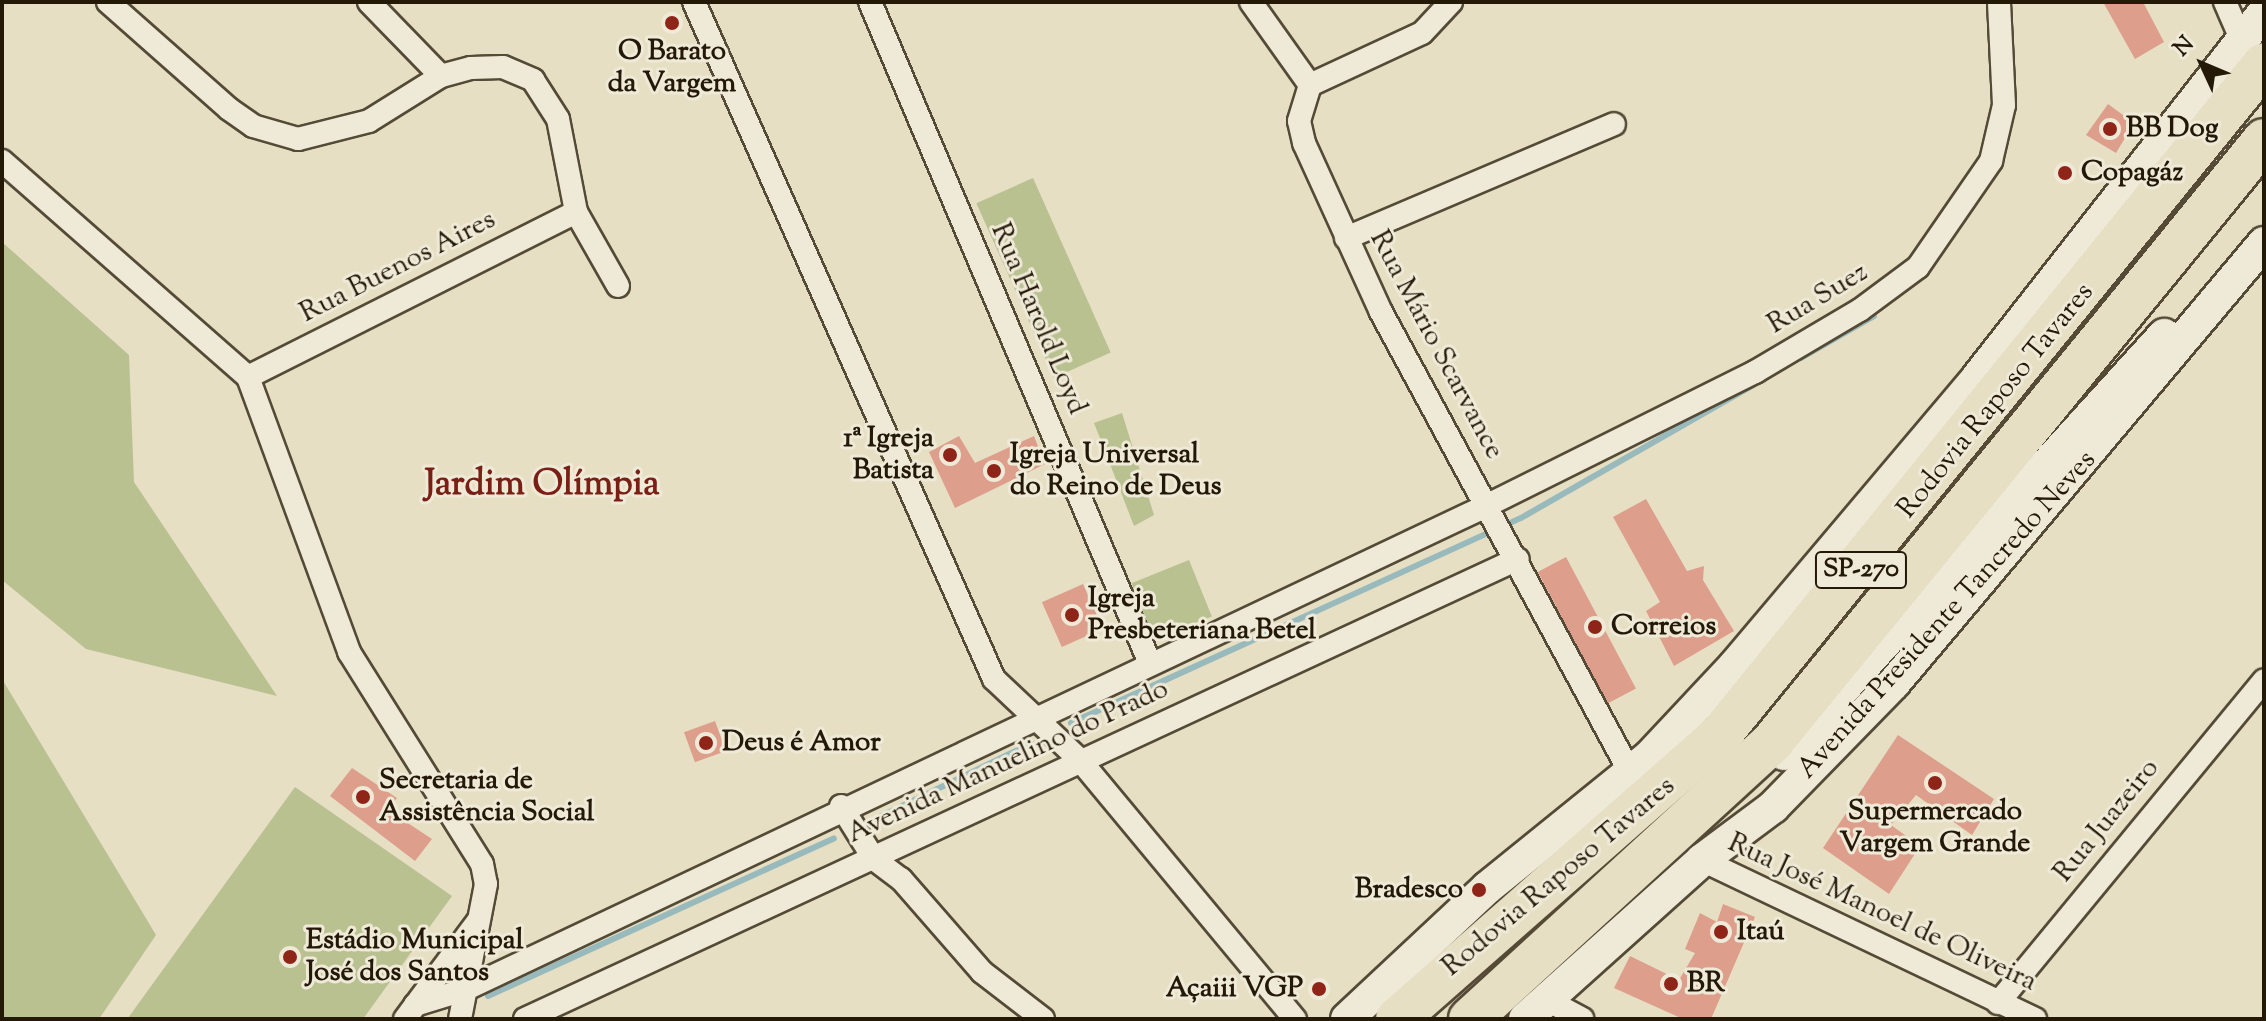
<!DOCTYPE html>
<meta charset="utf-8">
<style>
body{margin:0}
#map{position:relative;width:2266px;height:1021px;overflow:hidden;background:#e6dfc3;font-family:"Sorts Mill Goudy",serif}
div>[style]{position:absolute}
.green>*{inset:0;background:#b9c191;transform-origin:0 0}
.stream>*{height:6px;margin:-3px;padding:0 3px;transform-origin:3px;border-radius:3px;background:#99babc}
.building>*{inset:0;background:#dd9f8c;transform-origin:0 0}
.roads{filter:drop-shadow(2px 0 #544a36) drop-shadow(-2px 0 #544a36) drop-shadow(0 2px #544a36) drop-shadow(0 -2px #544a36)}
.street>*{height:22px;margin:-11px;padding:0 11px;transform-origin:11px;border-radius:11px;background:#efead8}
.secondary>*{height:32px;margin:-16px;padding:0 16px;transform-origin:16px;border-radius:16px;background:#efead8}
.highway>*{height:42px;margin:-21px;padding:0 21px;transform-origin:21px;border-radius:21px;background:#e6dfc3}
.dots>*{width:22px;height:22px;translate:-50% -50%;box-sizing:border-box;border:4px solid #efead8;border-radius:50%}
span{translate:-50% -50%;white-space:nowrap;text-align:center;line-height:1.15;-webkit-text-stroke:6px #efead8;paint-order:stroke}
.shield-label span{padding:2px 6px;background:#efead8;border:2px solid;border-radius:6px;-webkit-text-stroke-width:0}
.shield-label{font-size:26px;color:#241807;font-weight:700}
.poi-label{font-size:28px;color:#241807;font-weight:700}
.left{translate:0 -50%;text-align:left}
.right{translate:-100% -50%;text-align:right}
.street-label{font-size:28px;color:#241807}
.district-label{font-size:36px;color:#7a1f14;font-weight:700}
.frame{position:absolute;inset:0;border:4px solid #241807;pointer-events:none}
.north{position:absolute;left:2162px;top:24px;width:80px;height:80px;-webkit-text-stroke:6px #efead8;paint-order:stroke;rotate:314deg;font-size:22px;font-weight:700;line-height:32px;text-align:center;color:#241807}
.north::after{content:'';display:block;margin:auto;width:28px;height:36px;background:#241807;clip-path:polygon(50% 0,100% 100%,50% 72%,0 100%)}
</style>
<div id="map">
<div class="green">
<div style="left:1033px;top:178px;width:191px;height:62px;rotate:66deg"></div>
<div style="clip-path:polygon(2px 242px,129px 355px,134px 482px,277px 696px,86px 649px,2px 580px)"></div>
<div style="clip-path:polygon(1122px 413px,1154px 515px,1134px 526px,1094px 423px)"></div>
<div style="left:1189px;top:560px;width:61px;height:62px;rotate:68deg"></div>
<div style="clip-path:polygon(2px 679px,156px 935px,99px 1019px,2px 1019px)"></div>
<div style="clip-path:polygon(295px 787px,452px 896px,363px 1019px,128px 1018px)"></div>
</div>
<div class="stream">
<div style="left:1801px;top:358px;width:84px;rotate:-29.9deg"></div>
<div style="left:1071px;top:723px;width:494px;rotate:-24.5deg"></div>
<div style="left:1521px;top:518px;width:267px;rotate:-29.8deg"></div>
<div style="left:875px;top:819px;width:174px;rotate:-25.8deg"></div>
<div style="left:488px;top:996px;width:380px;rotate:-24.5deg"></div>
</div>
<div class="building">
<div style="clip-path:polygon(2103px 2px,2143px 2px,2164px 42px,2135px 59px)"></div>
<div style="clip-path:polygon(2108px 104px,2134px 123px,2116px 153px,2086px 135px)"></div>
<div style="clip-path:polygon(959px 436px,975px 463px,1034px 436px,1045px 464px,955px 508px,929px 452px)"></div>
<div style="clip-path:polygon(1646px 499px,1687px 571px,1704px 566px,1703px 580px,1734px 631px,1674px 666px,1646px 611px,1660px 602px,1613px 517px)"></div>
<div style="left:1566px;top:557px;width:149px;height:32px;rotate:62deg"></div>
<div style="left:1083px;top:584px;width:49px;height:45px;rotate:66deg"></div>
<div style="left:715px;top:721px;width:32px;height:33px;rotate:70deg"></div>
<div style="clip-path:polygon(1898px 735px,1994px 799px,1972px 835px,1916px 795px,1891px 825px,1920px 846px,1889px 894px,1823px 848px)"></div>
<div style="clip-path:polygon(352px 768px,397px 798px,388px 810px,432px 839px,415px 861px,330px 796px)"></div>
<div style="clip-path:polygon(1723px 904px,1755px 917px,1711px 1019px,1683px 1019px,1614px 988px,1630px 956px,1679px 980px,1695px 953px,1685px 949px,1700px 913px,1717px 922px)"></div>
</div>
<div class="roads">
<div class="street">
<div style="left:108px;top:2px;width:162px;rotate:41.5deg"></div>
<div style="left:229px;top:109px;width:29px;rotate:35deg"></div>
<div style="left:253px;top:126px;width:47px;rotate:16.1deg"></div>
<div style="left:298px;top:139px;width:73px;rotate:-14.2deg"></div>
<div style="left:369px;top:121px;width:85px;rotate:-32deg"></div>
<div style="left:441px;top:76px;width:31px;rotate:-15deg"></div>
<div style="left:471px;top:68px;width:32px;rotate:-2deg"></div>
<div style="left:503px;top:67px;width:33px;rotate:23deg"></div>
<div style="left:533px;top:80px;width:46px;rotate:57.3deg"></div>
<div style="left:558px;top:119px;width:95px;rotate:79deg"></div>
<div style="left:576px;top:212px;width:85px;rotate:60.4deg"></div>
<div style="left:369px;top:2px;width:103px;rotate:45.8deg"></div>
<div style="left:694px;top:2px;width:740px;rotate:66.1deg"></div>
<div style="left:994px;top:679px;width:117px;rotate:43.3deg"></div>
<div style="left:1079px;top:759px;width:338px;rotate:50.3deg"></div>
<div style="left:870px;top:2px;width:716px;rotate:67.05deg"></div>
<div style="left:1251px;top:2px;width:102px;rotate:54.6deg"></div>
<div style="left:1451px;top:2px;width:42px;rotate:133.1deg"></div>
<div style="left:1422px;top:33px;width:123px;rotate:155.1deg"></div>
<div style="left:1310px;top:85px;width:38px;rotate:107deg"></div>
<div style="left:1299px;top:121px;width:23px;rotate:77deg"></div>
<div style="left:1304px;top:143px;width:186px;rotate:65.5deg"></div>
<div style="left:1381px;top:312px;width:523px;rotate:61.57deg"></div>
<div style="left:2225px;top:2px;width:43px;rotate:66.4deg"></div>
<div style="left:2px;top:161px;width:327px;rotate:41.3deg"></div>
<div style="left:248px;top:377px;width:293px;rotate:69.8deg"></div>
<div style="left:349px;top:652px;width:250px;rotate:57.9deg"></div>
<div style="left:482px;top:864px;width:20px;rotate:79deg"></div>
<div style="left:486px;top:884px;width:137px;rotate:100.9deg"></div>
<div style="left:1346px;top:238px;width:291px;rotate:-23deg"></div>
<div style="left:248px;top:377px;width:367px;rotate:-26.7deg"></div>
<div style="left:841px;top:806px;width:62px;rotate:58.1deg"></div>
<div style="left:874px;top:859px;width:34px;rotate:37deg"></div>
<div style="left:901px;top:879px;width:123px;rotate:48.9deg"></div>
<div style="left:982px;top:972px;width:77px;rotate:37.6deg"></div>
<div style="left:1702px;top:860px;width:369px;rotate:25.5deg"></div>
<div style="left:1547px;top:1000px;width:40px;rotate:28deg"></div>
<div style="left:1998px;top:1003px;width:418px;rotate:-50.5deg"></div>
<div style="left:415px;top:1005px;width:51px;rotate:-17deg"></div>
<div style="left:464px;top:990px;width:1131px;rotate:-25.34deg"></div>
<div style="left:1486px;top:506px;width:301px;rotate:-26.5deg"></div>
<div style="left:1755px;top:372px;width:122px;rotate:-30.6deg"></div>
<div style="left:1860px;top:310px;width:72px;rotate:-36.6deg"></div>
<div style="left:1918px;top:267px;width:129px;rotate:-55.4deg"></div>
<div style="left:1991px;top:161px;width:57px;rotate:-76.9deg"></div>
<div style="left:2004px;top:105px;width:103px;rotate:-92.8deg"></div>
<div style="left:405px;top:1019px;width:122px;rotate:-53.3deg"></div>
<div style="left:525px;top:1019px;width:1094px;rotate:-24.86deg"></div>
</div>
<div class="secondary">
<div style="left:1784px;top:754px;width:566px;rotate:-47.79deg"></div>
<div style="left:1347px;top:1019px;width:192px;rotate:-43.1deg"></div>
<div style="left:1487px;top:888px;width:208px;rotate:-39deg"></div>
<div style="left:1649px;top:757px;width:126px;rotate:-46.9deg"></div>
<div style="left:1735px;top:665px;width:377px;rotate:-49.8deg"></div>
<div style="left:1978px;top:377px;width:464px;rotate:-51.9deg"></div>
<div style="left:1525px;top:1019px;width:238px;rotate:-41.9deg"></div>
<div style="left:1702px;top:860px;width:89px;rotate:-36.7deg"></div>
<div style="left:1773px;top:807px;width:173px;rotate:-45.7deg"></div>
<div style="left:1894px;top:683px;width:575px;rotate:-49.94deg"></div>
</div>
<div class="highway">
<div style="left:1397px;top:1019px;width:432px;rotate:-41.3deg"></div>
<div style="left:1721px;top:734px;width:862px;rotate:-50.98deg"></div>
<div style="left:1470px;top:1019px;width:411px;rotate:-42.5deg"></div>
<div style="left:1773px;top:741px;width:776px;rotate:-50.75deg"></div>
</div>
</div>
<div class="dots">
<div style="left:672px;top:23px;background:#8f2418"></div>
<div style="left:2110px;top:129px;background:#8f2418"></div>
<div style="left:2065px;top:173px;background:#8f2418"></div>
<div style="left:950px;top:455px;background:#8f2418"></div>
<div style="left:994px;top:471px;background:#8f2418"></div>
<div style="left:1072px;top:615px;background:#8f2418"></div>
<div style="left:1595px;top:627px;background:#8f2418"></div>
<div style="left:706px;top:743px;background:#8f2418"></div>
<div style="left:1935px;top:783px;background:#8f2418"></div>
<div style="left:363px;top:797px;background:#8f2418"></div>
<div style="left:1479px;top:890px;background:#8f2418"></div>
<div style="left:1721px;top:932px;background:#8f2418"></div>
<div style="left:290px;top:957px;background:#8f2418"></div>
<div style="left:1671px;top:984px;background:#8f2418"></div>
<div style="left:1319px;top:989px;background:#8f2418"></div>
</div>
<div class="shield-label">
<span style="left:1861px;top:570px">SP-270</span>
</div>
<div class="poi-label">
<span style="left:672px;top:68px">O Barato<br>da Vargem</span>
<span class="left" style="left:2126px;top:129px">BB Dog</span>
<span class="left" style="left:2081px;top:173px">Copagáz</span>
<span class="right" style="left:934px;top:455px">1ª Igreja<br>Batista</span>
<span class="left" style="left:1010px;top:471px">Igreja Universal<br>do Reino de Deus</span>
<span class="left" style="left:1088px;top:615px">Igreja<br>Presbeteriana Betel</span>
<span class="left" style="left:1611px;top:627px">Correios</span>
<span class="left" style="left:722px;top:743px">Deus é Amor</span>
<span class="left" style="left:379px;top:797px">Secretaria de<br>Assistência Social</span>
<span style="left:1935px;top:828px">Supermercado<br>Vargem Grande</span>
<span class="right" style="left:1463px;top:890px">Bradesco</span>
<span class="left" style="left:1737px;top:932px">Itaú</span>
<span class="left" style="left:306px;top:957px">Estádio Municipal<br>José dos Santos</span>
<span class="left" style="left:1687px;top:984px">BR</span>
<span class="right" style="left:1303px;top:989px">Açaiii VGP</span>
</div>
<div class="street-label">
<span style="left:398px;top:267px;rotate:-27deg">Rua Buenos Aires</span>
<span style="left:1818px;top:299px;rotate:-31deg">Rua Suez</span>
<span style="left:1038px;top:319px;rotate:67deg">Rua Harold Loyd</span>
<span style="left:1436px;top:345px;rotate:62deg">Rua Mário Scarvance</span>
<span style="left:1996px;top:401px;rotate:-51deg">Rodovia Raposo Tavares</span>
<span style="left:1947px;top:615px;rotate:-48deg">Avenida Presidente Tancredo Neves</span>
<span style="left:1008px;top:762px;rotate:-25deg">Avenida Manuelino do Prado</span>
<span style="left:2107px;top:821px;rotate:-51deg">Rua Juazeiro</span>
<span style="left:1559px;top:877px;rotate:-40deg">Rodovia Raposo Tavares</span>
<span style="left:1882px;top:913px;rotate:25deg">Rua José Manoel de Oliveira</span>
</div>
<div class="district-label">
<span style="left:542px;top:486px">Jardim Olímpia</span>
</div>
<div class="frame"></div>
<div class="north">N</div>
</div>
